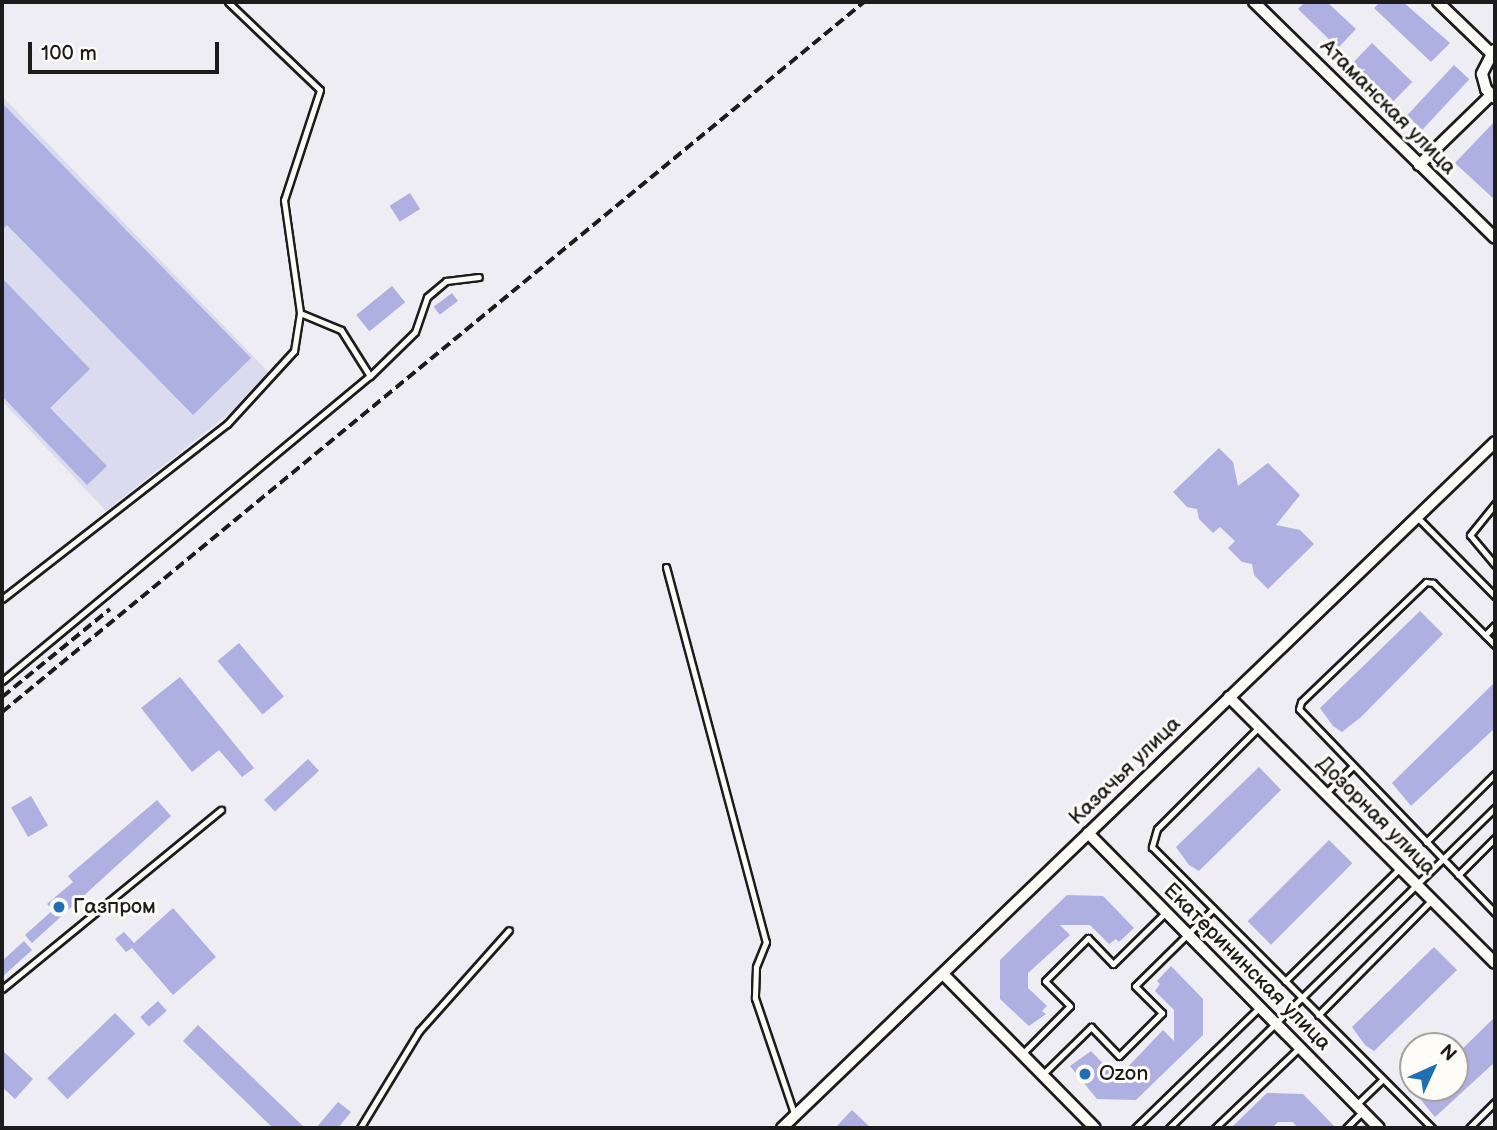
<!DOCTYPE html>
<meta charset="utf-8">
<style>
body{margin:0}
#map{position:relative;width:1497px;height:1130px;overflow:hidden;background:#ededf3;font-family:"Balsamiq Sans",sans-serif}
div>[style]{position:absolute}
.built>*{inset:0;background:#dadbee}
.building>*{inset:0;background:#adb0e1;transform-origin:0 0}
.roads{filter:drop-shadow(2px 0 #1c1c1c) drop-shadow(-2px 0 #1c1c1c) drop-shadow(0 2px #1c1c1c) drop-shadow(0 -2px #1c1c1c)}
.lane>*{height:5px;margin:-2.5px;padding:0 2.5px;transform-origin:2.5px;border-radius:2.5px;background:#fdfcf7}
.street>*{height:10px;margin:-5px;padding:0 5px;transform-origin:5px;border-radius:5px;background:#fdfcf7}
.rail>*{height:3.5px;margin-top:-1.75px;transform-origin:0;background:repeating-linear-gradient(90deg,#1c1c1c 0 10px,transparent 0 15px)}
.dots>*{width:19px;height:19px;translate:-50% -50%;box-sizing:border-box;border:4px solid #fdfcf7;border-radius:50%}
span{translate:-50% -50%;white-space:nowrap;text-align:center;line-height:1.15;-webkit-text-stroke:6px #fdfcf7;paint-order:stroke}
.street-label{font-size:21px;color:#1c1c1c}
.poi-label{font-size:21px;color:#1c1c1c}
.left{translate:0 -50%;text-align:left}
.frame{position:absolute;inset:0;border:4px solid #1c1c1c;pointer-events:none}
.north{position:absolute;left:1399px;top:1032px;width:70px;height:70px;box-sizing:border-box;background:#fdfcf7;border:2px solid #a3a29f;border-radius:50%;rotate:45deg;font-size:19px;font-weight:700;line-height:28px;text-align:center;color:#1c1c1c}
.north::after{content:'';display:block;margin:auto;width:24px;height:32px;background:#1f6fb2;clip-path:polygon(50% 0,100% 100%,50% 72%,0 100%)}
.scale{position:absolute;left:28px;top:42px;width:191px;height:32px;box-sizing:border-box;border:4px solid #1c1c1c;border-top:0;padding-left:9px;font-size:21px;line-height:24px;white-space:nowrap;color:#1c1c1c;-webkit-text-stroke:5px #fdfcf7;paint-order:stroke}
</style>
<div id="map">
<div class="built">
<div style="clip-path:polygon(2px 96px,274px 378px,106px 511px,2px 401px)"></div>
</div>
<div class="building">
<div style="clip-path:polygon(1305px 2px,1327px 2px,1356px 29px,1338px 48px,1298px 9px)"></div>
<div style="clip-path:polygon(1380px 2px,1403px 2px,1450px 43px,1431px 62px,1374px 8px)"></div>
<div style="left:1372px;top:43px;width:56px;height:27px;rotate:44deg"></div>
<div style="left:1454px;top:65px;width:21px;height:69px;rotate:43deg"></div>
<div style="clip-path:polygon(2px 103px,251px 358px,193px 415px,7px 225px,2px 230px)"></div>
<div style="clip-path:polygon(1495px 121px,1495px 200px,1455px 163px)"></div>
<div style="left:410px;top:193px;width:19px;height:24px;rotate:58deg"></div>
<div style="clip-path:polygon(2px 278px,90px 369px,50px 408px,107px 466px,87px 485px,2px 396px)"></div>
<div style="left:392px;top:286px;width:21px;height:46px;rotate:51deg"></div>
<div style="left:452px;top:293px;width:10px;height:23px;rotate:53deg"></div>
<div style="clip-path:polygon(1219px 448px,1233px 462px,1238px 486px,1268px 463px,1300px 495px,1276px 525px,1300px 530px,1314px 544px,1268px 589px,1254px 575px,1252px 564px,1242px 562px,1228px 548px,1235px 541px,1220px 527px,1213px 533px,1199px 519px,1197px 509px,1187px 507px,1173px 492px)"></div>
<div style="clip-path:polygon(1420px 611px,1443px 634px,1361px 717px,1342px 732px,1333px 726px,1320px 708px)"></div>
<div style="left:239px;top:643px;width:70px;height:28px;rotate:50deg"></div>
<div style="clip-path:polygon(180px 677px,254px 768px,242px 777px,219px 750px,192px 772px,141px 708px)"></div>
<div style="clip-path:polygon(1495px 682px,1495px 728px,1411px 806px,1392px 783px)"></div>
<div style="left:308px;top:759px;width:16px;height:60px;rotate:47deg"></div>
<div style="clip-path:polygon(1259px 767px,1281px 790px,1199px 871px,1189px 865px,1176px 847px)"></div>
<div style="left:31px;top:796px;width:34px;height:23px;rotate:60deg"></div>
<div style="clip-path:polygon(157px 800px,171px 816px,32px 943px,25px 935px,53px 910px,47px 904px,73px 882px,68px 876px)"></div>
<div style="left:1329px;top:840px;width:33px;height:115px;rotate:45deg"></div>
<div style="clip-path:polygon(1067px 895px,1103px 896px,1134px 928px,1119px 942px,1116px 939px,1109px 944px,1090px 925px,1060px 925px,1070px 935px,1028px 973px,1028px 988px,1047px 1006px,1042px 1011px,1046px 1014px,1029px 1026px,1000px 999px,1000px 960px)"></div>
<div style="clip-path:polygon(173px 908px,216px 957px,173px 995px,132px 948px,126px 952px,115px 939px,124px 932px,134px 943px)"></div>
<div style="clip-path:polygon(24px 941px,32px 950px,2px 977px,2px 961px)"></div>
<div style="clip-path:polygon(1434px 947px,1457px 970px,1374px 1051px,1365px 1045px,1352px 1027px)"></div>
<div style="clip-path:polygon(1171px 966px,1203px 999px,1203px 1035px,1136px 1100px,1097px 1099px,1070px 1066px,1091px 1051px,1109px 1070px,1124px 1071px,1163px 1030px,1174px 1041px,1174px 1010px,1155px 991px,1160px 984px,1157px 981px)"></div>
<div style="left:158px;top:1001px;width:13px;height:24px;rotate:48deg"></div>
<div style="left:115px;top:1013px;width:29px;height:94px;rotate:46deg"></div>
<div style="clip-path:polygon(1495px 1017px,1495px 1062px,1435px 1117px,1416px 1094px,1422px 1088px,1455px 1088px,1455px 1056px)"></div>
<div style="clip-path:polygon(198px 1025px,305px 1128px,273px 1128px,183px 1041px)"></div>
<div style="clip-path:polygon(2px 1050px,33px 1079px,15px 1099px,2px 1087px)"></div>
<div style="clip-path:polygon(1267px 1093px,1303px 1094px,1336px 1128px,1298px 1128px,1293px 1122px,1278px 1122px,1272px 1128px,1231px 1128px)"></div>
<div style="clip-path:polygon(338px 1102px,351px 1112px,338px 1128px,316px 1128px)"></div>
<div style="clip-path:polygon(852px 1110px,871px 1128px,835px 1128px)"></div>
</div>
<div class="roads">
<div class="lane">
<div style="left:228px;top:2px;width:127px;rotate:43.7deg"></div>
<div style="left:320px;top:90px;width:116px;rotate:108.1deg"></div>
<div style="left:284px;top:200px;width:114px;rotate:81.9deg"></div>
<div style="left:300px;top:313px;width:44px;rotate:22.5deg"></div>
<div style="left:341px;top:330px;width:54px;rotate:57.8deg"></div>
<div style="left:1495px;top:504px;width:40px;rotate:129deg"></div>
<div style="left:1470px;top:535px;width:39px;rotate:50deg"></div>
<div style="left:1417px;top:517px;width:111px;rotate:45.4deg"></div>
<div style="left:666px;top:567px;width:388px;rotate:75.1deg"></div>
<div style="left:766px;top:942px;width:27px;rotate:112deg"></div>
<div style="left:756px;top:967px;width:31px;rotate:92deg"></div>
<div style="left:755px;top:998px;width:125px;rotate:71.3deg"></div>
<div style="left:2px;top:599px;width:285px;rotate:-37.9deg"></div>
<div style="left:227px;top:424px;width:99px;rotate:-47.5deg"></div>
<div style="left:294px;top:351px;width:38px;rotate:-81deg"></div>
<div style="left:1485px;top:635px;width:14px;rotate:-45deg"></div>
<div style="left:1495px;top:645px;width:88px;rotate:-135deg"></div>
<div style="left:1433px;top:583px;width:7px;rotate:-172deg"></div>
<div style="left:1426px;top:582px;width:173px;rotate:136.2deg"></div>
<div style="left:1301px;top:702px;width:7px;rotate:106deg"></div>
<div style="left:1299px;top:709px;width:283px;rotate:46.1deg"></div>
<div style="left:2px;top:681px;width:478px;rotate:-39.7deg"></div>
<div style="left:370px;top:376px;width:63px;rotate:-44.4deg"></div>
<div style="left:415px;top:332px;width:37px;rotate:-71deg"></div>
<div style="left:427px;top:297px;width:25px;rotate:-40deg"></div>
<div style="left:446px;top:281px;width:33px;rotate:-7deg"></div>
<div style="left:1259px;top:727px;width:144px;rotate:135deg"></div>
<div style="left:1157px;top:829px;width:19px;rotate:106deg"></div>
<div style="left:1152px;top:847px;width:397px;rotate:45.1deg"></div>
<div style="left:1326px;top:793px;width:37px;rotate:-45deg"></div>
<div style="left:1426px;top:842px;width:97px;rotate:-44.6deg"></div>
<div style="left:1458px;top:875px;width:52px;rotate:-45deg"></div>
<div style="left:1285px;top:981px;width:161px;rotate:-44.5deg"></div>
<div style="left:2px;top:989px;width:283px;rotate:-39.3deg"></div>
<div style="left:1318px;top:1015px;width:162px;rotate:-45.3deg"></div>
<div style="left:1023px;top:1053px;width:66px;rotate:-45deg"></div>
<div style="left:1070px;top:1006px;width:35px;rotate:-135deg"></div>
<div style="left:1045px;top:981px;width:61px;rotate:-45deg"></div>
<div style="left:1088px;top:938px;width:36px;rotate:46deg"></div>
<div style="left:1113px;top:964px;width:74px;rotate:-44.5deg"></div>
<div style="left:1042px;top:1075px;width:69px;rotate:-44.4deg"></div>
<div style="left:1091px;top:1027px;width:40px;rotate:46deg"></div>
<div style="left:1119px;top:1056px;width:61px;rotate:-45deg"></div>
<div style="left:1162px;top:1013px;width:38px;rotate:-135deg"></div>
<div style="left:1135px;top:986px;width:110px;rotate:-44.6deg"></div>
<div style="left:1356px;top:1105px;width:37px;rotate:-44deg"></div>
<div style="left:360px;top:1128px;width:114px;rotate:-58.7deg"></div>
<div style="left:419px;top:1031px;width:135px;rotate:-48.3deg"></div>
<div style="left:1135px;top:1128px;width:174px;rotate:-44.1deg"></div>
<div style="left:1169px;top:1128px;width:457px;rotate:-44.5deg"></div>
<div style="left:1215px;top:1128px;width:117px;rotate:-43.6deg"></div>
<div style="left:1346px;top:1128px;width:24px;rotate:-45deg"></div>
<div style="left:1469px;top:1128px;width:37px;rotate:-45deg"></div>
</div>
<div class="street">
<div style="left:1254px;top:2px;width:337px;rotate:44.4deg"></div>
<div style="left:1438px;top:2px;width:74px;rotate:43.9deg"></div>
<div style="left:1494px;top:50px;width:27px;rotate:117deg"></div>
<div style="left:1482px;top:74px;width:16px;rotate:75deg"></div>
<div style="left:1486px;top:89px;width:13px;rotate:45deg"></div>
<div style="left:1419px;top:165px;width:100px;rotate:-44.2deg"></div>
<div style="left:1229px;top:697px;width:376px;rotate:45deg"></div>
<div style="left:1088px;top:833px;width:414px;rotate:45.4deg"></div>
<div style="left:943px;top:974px;width:216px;rotate:45.4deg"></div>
<div style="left:782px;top:1128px;width:989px;rotate:-43.89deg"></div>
</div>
</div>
<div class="rail">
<div style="left:2px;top:697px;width:139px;rotate:-39.2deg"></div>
<div style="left:2px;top:712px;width:1117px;rotate:-39.48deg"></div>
</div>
<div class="dots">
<div style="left:59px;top:907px;background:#1f6fb2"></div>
<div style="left:1085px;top:1074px;background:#1f6fb2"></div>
</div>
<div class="street-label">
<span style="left:1388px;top:107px;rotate:45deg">Атаманская улица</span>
<span style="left:1125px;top:771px;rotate:-44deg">Казачья улица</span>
<span style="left:1376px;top:816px;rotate:45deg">Дозорная улица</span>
<span style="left:1247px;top:967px;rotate:45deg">Екатерининская улица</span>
</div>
<div class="poi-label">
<span class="left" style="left:73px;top:907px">Газпром</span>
<span class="left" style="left:1099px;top:1074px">Ozon</span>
</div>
<div class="frame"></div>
<div class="north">N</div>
<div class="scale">100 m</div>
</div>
